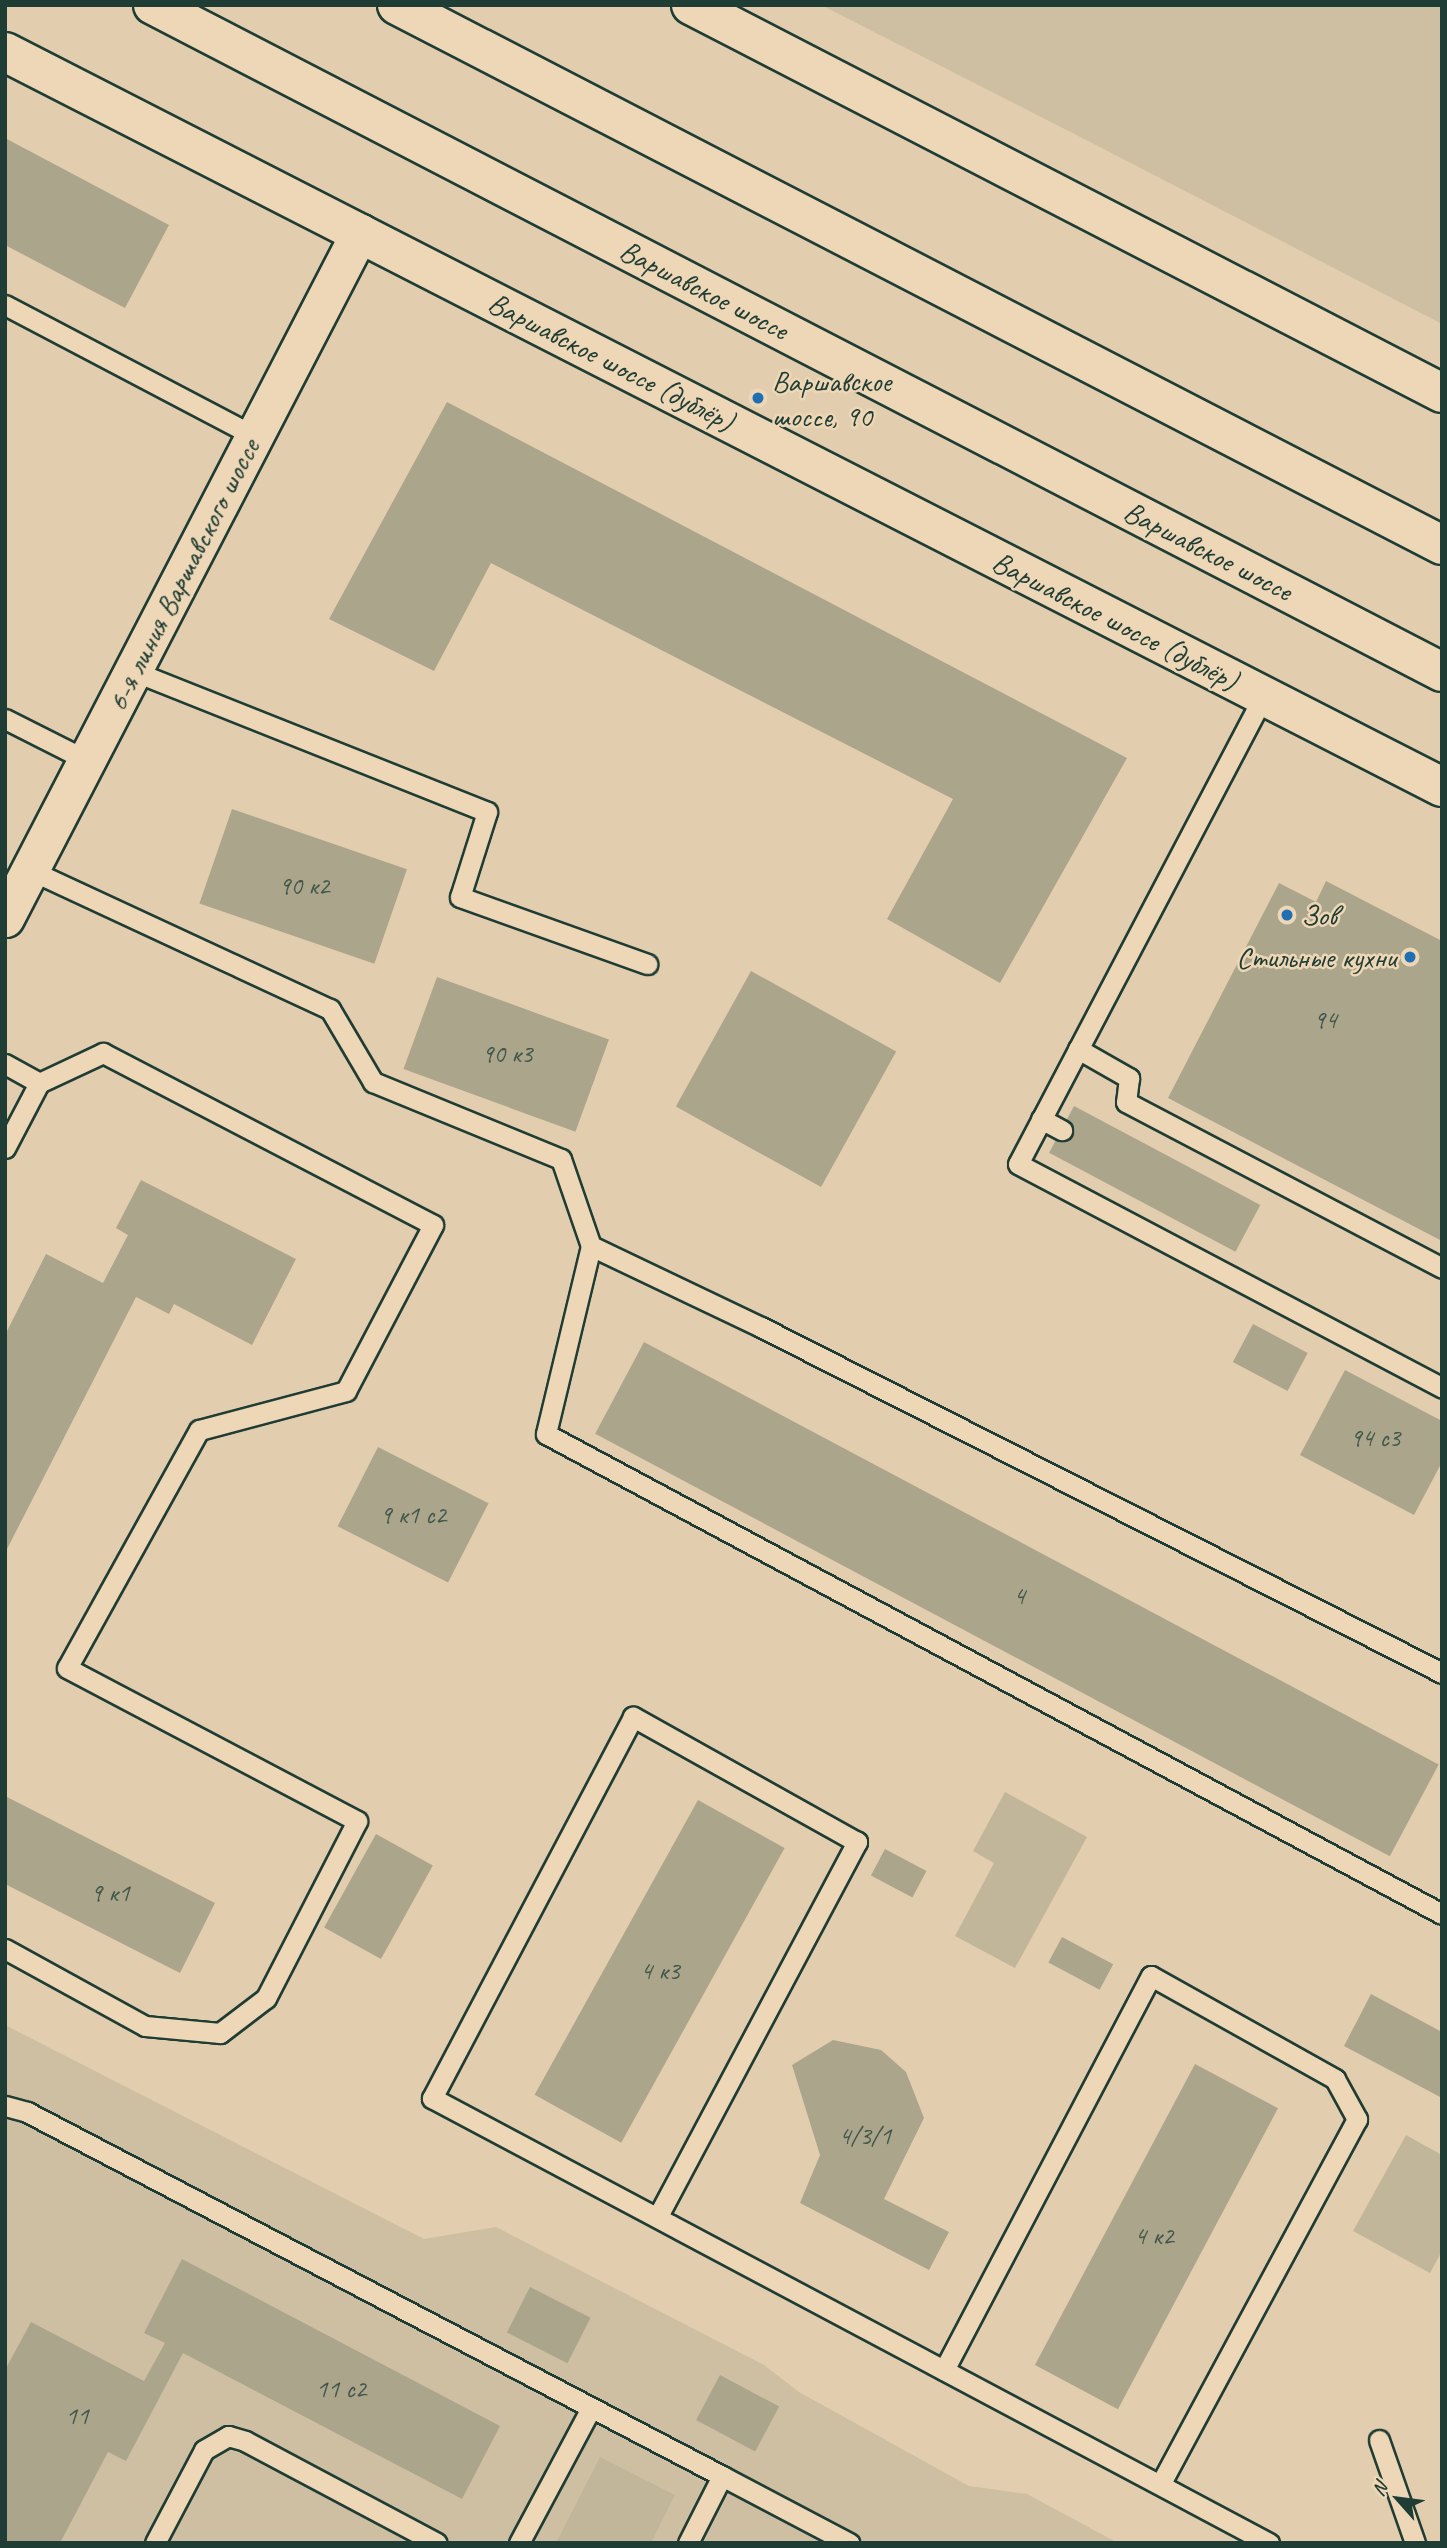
<!DOCTYPE html>
<meta charset="utf-8">
<style>
body{margin:0}
#map{position:relative;width:1447px;height:2548px;overflow:hidden;background:#e2ceae;font-family:Caveat,sans-serif}
div>[style]{position:absolute}
.built>*{inset:0;background:#cebfa2}
.green>*{inset:0;background:#c1b69a}
.building>*{inset:0;background:#aba58c;transform-origin:0 0}
.roads{filter:drop-shadow(2px 0 #1f3d34) drop-shadow(-2px 0 #1f3d34) drop-shadow(0 2px #1f3d34) drop-shadow(0 -2px #1f3d34)}
.lane>*{height:19px;margin:-9.5px;padding:0 9.5px;transform-origin:9.5px;border-radius:9.5px;background:#eed7b6}
.street>*{height:37px;margin:-18.5px;padding:0 18.5px;transform-origin:18.5px;border-radius:18.5px;background:#eed7b6}
.secondary>*{height:38px;margin:-19px;padding:0 19px;transform-origin:19px;border-radius:19px;background:#eed7b6}
.primary>*{height:38px;margin:-19px;padding:0 19px;transform-origin:19px;border-radius:19px;background:#eed7b6}
.dots>*{width:19px;height:19px;translate:-50% -50%;box-sizing:border-box;border:4px solid #eed7b6;border-radius:50%}
span{translate:-50% -50%;white-space:nowrap;text-align:center;line-height:1.15;-webkit-text-stroke:5px #eed7b6;paint-order:stroke}
.number-label{font-size:26px;color:#42574a}
.number-label span{-webkit-text-stroke-width:0}
.street-label{font-size:30px;color:#1f3d34}
.poi-label{font-size:30px;color:#1f3d34}
.left{translate:0 -50%;text-align:left}
.right{translate:-100% -50%;text-align:right}
.frame{position:absolute;inset:0;border:7px solid #1f3d34;pointer-events:none}
.north{position:absolute;left:1363px;top:2464px;width:70px;height:70px;-webkit-text-stroke:5px #eed7b6;paint-order:stroke;rotate:298deg;font-size:19px;font-weight:700;line-height:28px;text-align:center;color:#1f3d34}
.north::after{content:'';display:block;margin:auto;width:24px;height:32px;background:#1f3d34;clip-path:polygon(50% 0,100% 100%,50% 72%,0 100%)}
</style>
<div id="map">
<div class="built">
<div style="clip-path:polygon(821px 5px,1442px 5px,1442px 324px,1092px 143px)"></div>
<div style="clip-path:polygon(5px 2025px,424px 2239px,496px 2227px,764px 2365px,799px 2392px,969px 2486px,1027px 2494px,1118px 2543px,5px 2543px)"></div>
</div>
<div class="green">
<div style="clip-path:polygon(1005px 1792px,1087px 1837px,1015px 1968px,955px 1936px,994px 1863px,973px 1851px)"></div>
<div style="clip-path:polygon(1406px 2135px,1442px 2155px,1442px 2251px,1430px 2273px,1353px 2231px)"></div>
<div style="clip-path:polygon(600px 2457px,675px 2495px,651px 2543px,556px 2543px)"></div>
</div>
<div class="building">
<div style="clip-path:polygon(5px 138px,169px 225px,125px 308px,5px 245px)"></div>
<div style="clip-path:polygon(447px 402px,1127px 758px,1000px 983px,887px 919px,953px 799px,491px 563px,434px 671px,329px 619px)"></div>
<div style="left:232px;top:809px;width:185px;height:100px;rotate:19deg"></div>
<div style="clip-path:polygon(1326px 881px,1442px 941px,1442px 1241px,1168px 1098px,1279px 883px,1316px 902px)"></div>
<div style="left:751px;top:971px;width:166px;height:155px;rotate:29deg"></div>
<div style="left:437px;top:977px;width:183px;height:98px;rotate:20deg"></div>
<div style="left:1074px;top:1106px;width:211px;height:53px;rotate:28deg"></div>
<div style="clip-path:polygon(141px 1180px,296px 1259px,252px 1345px,174px 1304px,169px 1314px,136px 1297px,5px 1553px,5px 1335px,46px 1254px,103px 1283px,128px 1235px,116px 1228px)"></div>
<div style="left:1253px;top:1324px;width:62px;height:43px;rotate:28deg"></div>
<div style="left:644px;top:1342px;width:900px;height:104px;rotate:28deg"></div>
<div style="clip-path:polygon(1345px 1370px,1442px 1421px,1442px 1462px,1414px 1515px,1300px 1455px)"></div>
<div style="left:378px;top:1447px;width:124px;height:89px;rotate:27deg"></div>
<div style="clip-path:polygon(5px 1796px,215px 1903px,180px 1973px,5px 1884px)"></div>
<div style="left:698px;top:1800px;width:99px;height:337px;rotate:29deg"></div>
<div style="left:376px;top:1834px;width:65px;height:107px;rotate:29deg"></div>
<div style="left:885px;top:1849px;width:47px;height:30px;rotate:28deg"></div>
<div style="left:1062px;top:1937px;width:58px;height:29px;rotate:28deg"></div>
<div style="clip-path:polygon(1371px 1994px,1442px 2032px,1442px 2098px,1344px 2046px)"></div>
<div style="clip-path:polygon(833px 2040px,881px 2050px,906px 2072px,924px 2118px,884px 2199px,949px 2232px,929px 2270px,800px 2203px,820px 2155px,792px 2065px)"></div>
<div style="left:1195px;top:2064px;width:94px;height:341px;rotate:28deg"></div>
<div style="clip-path:polygon(182px 2259px,500px 2426px,462px 2499px,183px 2353px,126px 2461px,108px 2452px,60px 2543px,5px 2543px,5px 2370px,31px 2322px,144px 2381px,165px 2343px,144px 2333px)"></div>
<div style="left:530px;top:2287px;width:68px;height:51px;rotate:27deg"></div>
<div style="left:720px;top:2375px;width:67px;height:51px;rotate:28deg"></div>
</div>
<div class="roads">
<div class="lane">
<div style="left:5px;top:305px;width:281px;rotate:27.7deg"></div>
<div style="left:133px;top:671px;width:381px;rotate:21.7deg"></div>
<div style="left:487px;top:812px;width:89px;rotate:107.6deg"></div>
<div style="left:460px;top:897px;width:199px;rotate:19.7deg"></div>
<div style="left:1263px;top:697px;width:527px;rotate:117.68deg"></div>
<div style="left:1018px;top:1164px;width:480px;rotate:27.8deg"></div>
<div style="left:5px;top:719px;width:91px;rotate:26.8deg"></div>
<div style="left:30px;top:870px;width:331px;rotate:24.9deg"></div>
<div style="left:330px;top:1009px;width:85px;rotate:59.5deg"></div>
<div style="left:373px;top:1082px;width:203px;rotate:22.3deg"></div>
<div style="left:561px;top:1159px;width:92px;rotate:71deg"></div>
<div style="left:591px;top:1246px;width:193px;rotate:103.5deg"></div>
<div style="left:546px;top:1434px;width:1016px;rotate:28.18deg"></div>
<div style="left:1078px;top:1049px;width:59px;rotate:29.6deg"></div>
<div style="left:1129px;top:1078px;width:24px;rotate:97deg"></div>
<div style="left:1126px;top:1102px;width:357px;rotate:27.7deg"></div>
<div style="left:5px;top:1064px;width:39px;rotate:29deg"></div>
<div style="left:39px;top:1083px;width:71px;rotate:-25.1deg"></div>
<div style="left:103px;top:1053px;width:372px;rotate:27.5deg"></div>
<div style="left:433px;top:1225px;width:187px;rotate:117.7deg"></div>
<div style="left:346px;top:1391px;width:152px;rotate:165.1deg"></div>
<div style="left:199px;top:1430px;width:272px;rotate:119deg"></div>
<div style="left:67px;top:1668px;width:328px;rotate:27.8deg"></div>
<div style="left:357px;top:1821px;width:199px;rotate:117.2deg"></div>
<div style="left:266px;top:1998px;width:58px;rotate:142.7deg"></div>
<div style="left:220px;top:2033px;width:75px;rotate:-174.7deg"></div>
<div style="left:145px;top:2026px;width:160px;rotate:-151.2deg"></div>
<div style="left:1041px;top:1119px;width:24px;rotate:28deg"></div>
<div style="left:5px;top:1148px;width:73px;rotate:-62.4deg"></div>
<div style="left:591px;top:1246px;width:188px;rotate:25.5deg"></div>
<div style="left:761px;top:1327px;width:764px;rotate:26.93deg"></div>
<div style="left:5px;top:2106px;width:23px;rotate:15deg"></div>
<div style="left:27px;top:2112px;width:785px;rotate:27.64deg"></div>
<div style="left:658px;top:2216px;width:424px;rotate:-62deg"></div>
<div style="left:857px;top:1842px;width:257px;rotate:-150.8deg"></div>
<div style="left:633px;top:1717px;width:431px;rotate:117.8deg"></div>
<div style="left:432px;top:2098px;width:948px;rotate:28deg"></div>
<div style="left:944px;top:2370px;width:445px;rotate:-62.3deg"></div>
<div style="left:1151px;top:1976px;width:211px;rotate:29.2deg"></div>
<div style="left:1335px;top:2079px;width:46px;rotate:61.2deg"></div>
<div style="left:1357px;top:2119px;width:413px;rotate:118.3deg"></div>
<div style="left:1379px;top:2440px;width:109px;rotate:70.7deg"></div>
<div style="left:155px;top:2543px;width:105px;rotate:-62.2deg"></div>
<div style="left:204px;top:2450px;width:28px;rotate:-30deg"></div>
<div style="left:228px;top:2436px;width:18px;rotate:16deg"></div>
<div style="left:245px;top:2441px;width:217px;rotate:28deg"></div>
<div style="left:519px;top:2543px;width:153px;rotate:-61.9deg"></div>
<div style="left:688px;top:2543px;width:75px;rotate:-63.1deg"></div>
<div style="left:722px;top:2476px;width:144px;rotate:27.8deg"></div>
</div>
<div class="street">
<div style="left:5px;top:918px;width:772px;rotate:-62.64deg"></div>
</div>
<div class="secondary">
<div style="left:691px;top:5px;width:845px;rotate:27.32deg"></div>
<div style="left:5px;top:52px;width:1614px;rotate:27.09deg"></div>
</div>
<div class="primary">
<div style="left:153px;top:5px;width:1451px;rotate:27.36deg"></div>
<div style="left:397px;top:5px;width:1176px;rotate:27.33deg"></div>
</div>
</div>
<div class="dots">
<div style="left:758px;top:398px;background:#1f6fb2"></div>
<div style="left:1287px;top:915px;background:#1f6fb2"></div>
<div style="left:1410px;top:957px;background:#1f6fb2"></div>
</div>
<div class="number-label">
<span style="left:304px;top:886px">90 к2</span>
<span style="left:1325px;top:1020px">94</span>
<span style="left:507px;top:1054px">90 к3</span>
<span style="left:1375px;top:1438px">94 с3</span>
<span style="left:413px;top:1515px">9 к1 с2</span>
<span style="left:1019px;top:1596px">4</span>
<span style="left:110px;top:1893px">9 к1</span>
<span style="left:660px;top:1971px">4 к3</span>
<span style="left:865px;top:2136px">4/3/1</span>
<span style="left:1154px;top:2236px">4 к2</span>
<span style="left:341px;top:2389px">11 с2</span>
<span style="left:77px;top:2416px">11</span>
</div>
<div class="street-label">
<span style="left:704px;top:290px;rotate:27deg">Варшавское шоссе</span>
<span style="left:611px;top:362px;rotate:27deg">Варшавское шоссе (дублёр)</span>
<span style="left:1208px;top:551px;rotate:27deg">Варшавское шоссе</span>
<span style="left:183px;top:575px;rotate:-63deg">6-я линия Варшавского шоссе</span>
<span style="left:1115px;top:621px;rotate:27deg">Варшавское шоссе (дублёр)</span>
</div>
<div class="poi-label">
<span class="left" style="left:772px;top:398px">Варшавское<br>шоссе, 90</span>
<span class="left" style="left:1301px;top:915px">Зов</span>
<span class="right" style="left:1396px;top:957px">Стильные кухни</span>
</div>
<div class="frame"></div>
<div class="north">N</div>
</div>
